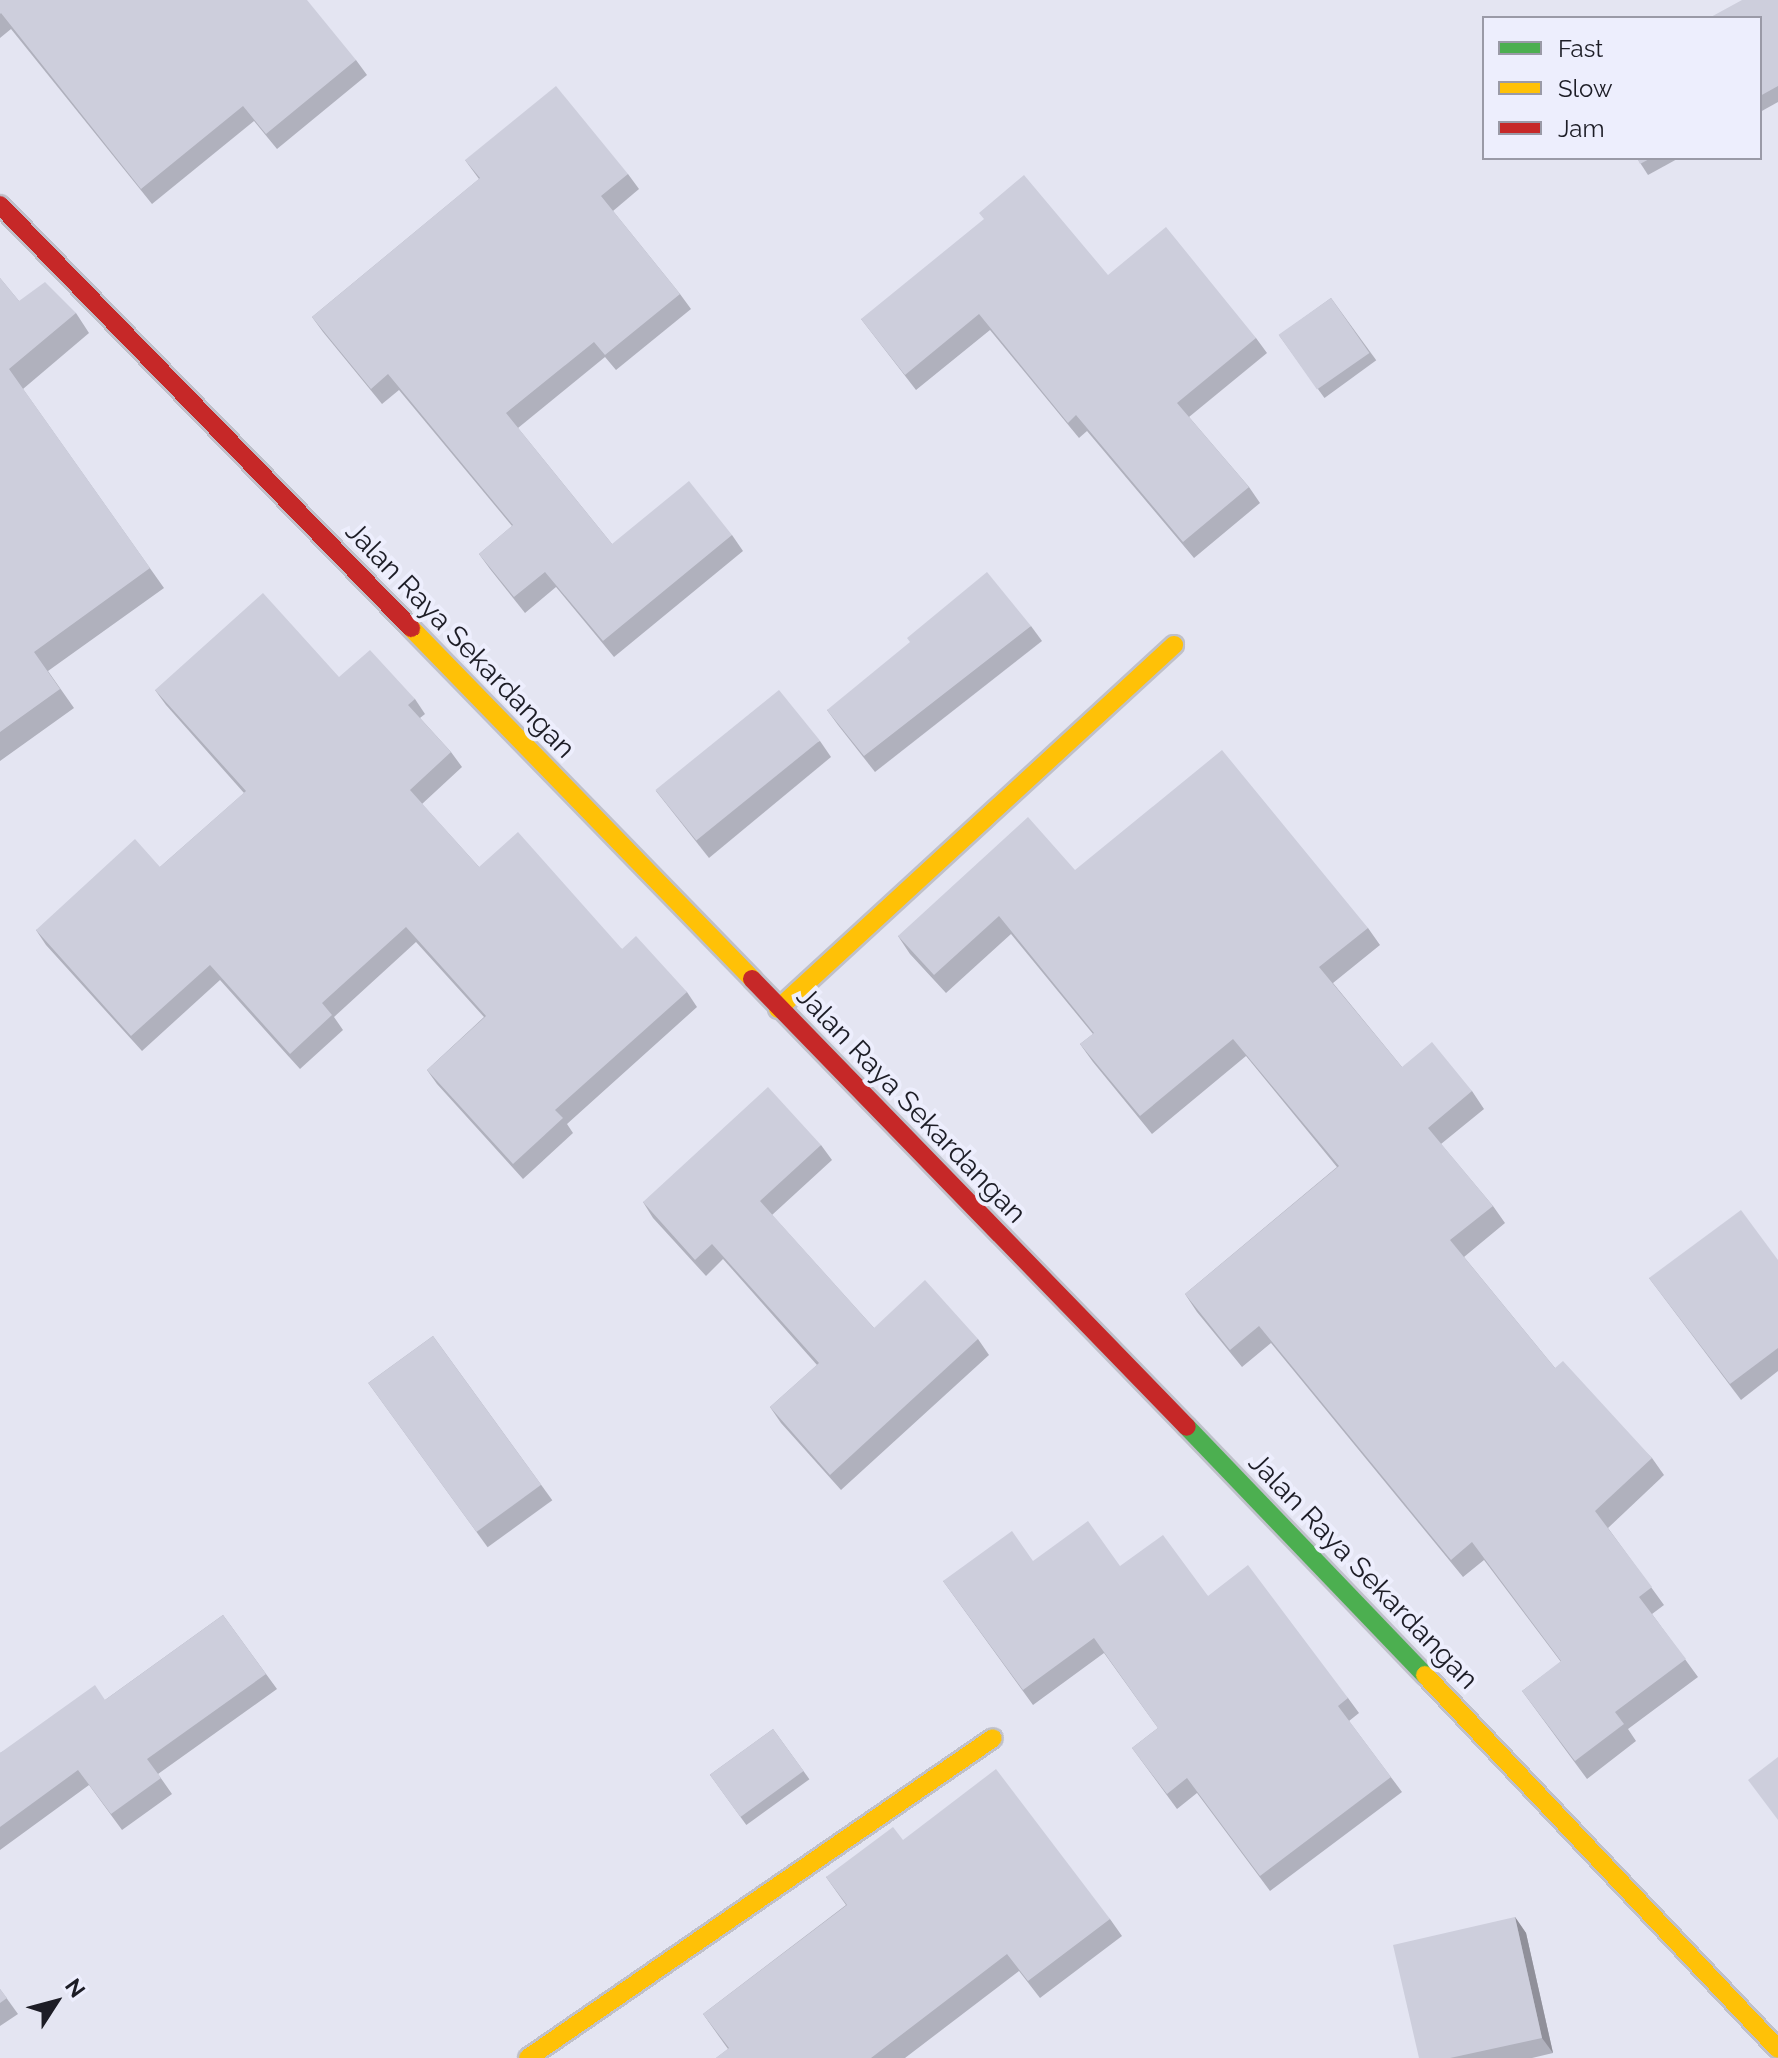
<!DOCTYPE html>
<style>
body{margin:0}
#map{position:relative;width:1778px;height:2058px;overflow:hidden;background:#e4e5f2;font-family:Raleway,sans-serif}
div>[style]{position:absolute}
.roads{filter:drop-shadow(2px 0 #bfc0ca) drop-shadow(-2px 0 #bfc0ca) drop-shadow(0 2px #bfc0ca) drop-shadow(0 -2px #bfc0ca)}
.fast>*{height:18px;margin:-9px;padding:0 9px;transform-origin:9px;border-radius:9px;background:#4caf50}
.slow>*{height:18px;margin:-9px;padding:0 9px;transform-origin:9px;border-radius:9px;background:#ffc107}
.jam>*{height:18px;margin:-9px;padding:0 9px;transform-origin:9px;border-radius:9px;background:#c62828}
.wall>*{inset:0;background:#b0b1bd;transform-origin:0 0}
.shaded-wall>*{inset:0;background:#90909a}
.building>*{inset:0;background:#cdcedc;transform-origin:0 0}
span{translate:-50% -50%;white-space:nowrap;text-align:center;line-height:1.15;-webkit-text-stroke:8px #edeefd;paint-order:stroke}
.street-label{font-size:28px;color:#1d1d26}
.legend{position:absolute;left:1482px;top:16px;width:280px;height:144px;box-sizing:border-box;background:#edeefd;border:2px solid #9a9aa7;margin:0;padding:10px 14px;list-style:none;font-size:24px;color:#1d1d26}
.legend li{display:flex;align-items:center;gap:16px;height:40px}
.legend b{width:40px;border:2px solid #9a9aa7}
.north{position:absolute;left:16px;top:1962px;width:80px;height:80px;-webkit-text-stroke:6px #edeefd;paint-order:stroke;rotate:54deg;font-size:22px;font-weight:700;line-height:32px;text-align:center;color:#1d1d26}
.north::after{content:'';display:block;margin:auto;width:28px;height:36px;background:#1d1d26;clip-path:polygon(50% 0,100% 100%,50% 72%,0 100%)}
</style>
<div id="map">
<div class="roads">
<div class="fast">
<div style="left:1187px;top:1427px;width:344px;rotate:46.2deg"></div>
</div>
<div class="slow">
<div style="left:411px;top:628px;width:489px;rotate:45.8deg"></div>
<div style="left:778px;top:1009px;width:538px;rotate:-42.59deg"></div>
<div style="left:1425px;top:1675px;width:514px;rotate:46.65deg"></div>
<div style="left:528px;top:2058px;width:564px;rotate:-34.53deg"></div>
</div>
<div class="jam">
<div style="left:0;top:205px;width:590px;rotate:45.82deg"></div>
<div style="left:752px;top:979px;width:624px;rotate:45.84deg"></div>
</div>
</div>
<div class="wall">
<div style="clip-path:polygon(0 0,356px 60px,367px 75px,277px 149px,254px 121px,152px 204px,11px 29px,0 38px)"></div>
<div style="clip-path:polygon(1778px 0,1778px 102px,1760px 112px,1760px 18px)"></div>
<div style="clip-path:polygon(1637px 158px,1679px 158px,1648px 175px)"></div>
<div style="clip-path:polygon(465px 160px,628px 174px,639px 189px,613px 211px,680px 294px,691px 309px,616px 370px,605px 357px,518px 428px,612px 544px,732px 535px,743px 551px,614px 657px,556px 587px,525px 613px,490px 569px,479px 554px,512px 526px,399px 390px,382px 404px,323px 332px,312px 317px,479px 179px)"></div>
<div style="clip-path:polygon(1108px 275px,1256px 338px,1267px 353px,1189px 417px,1249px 487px,1260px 503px,1194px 558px,1087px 431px,1079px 438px,990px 330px,916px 390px,861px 319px)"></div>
<div style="clip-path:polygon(0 278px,19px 301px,76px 313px,89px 333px,23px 389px,164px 588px,48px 671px,74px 708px,0 761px)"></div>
<div style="left:1331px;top:298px;width:77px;height:64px;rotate:54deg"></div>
<div style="clip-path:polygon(1031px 626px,1042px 641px,875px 772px,838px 725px,827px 710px)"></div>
<div style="clip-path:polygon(339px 677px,415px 699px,425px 714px,420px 718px,451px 752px,462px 767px,422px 804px,479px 867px,622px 949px,687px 992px,697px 1007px,567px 1124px,573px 1133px,523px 1179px,437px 1084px,427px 1070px,484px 1017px,416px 942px,334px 1017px,343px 1030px,300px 1069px,220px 980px,142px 1051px,46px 945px,36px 930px,160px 867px,244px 793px,166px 705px,155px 690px)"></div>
<div style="clip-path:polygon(820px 741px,831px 757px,709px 858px,656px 791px)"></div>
<div style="clip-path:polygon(1075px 870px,1368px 928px,1380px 945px,1333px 983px,1402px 1067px,1472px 1091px,1484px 1109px,1441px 1144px,1493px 1206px,1505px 1223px,1464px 1257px,1555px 1368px,1652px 1458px,1664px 1475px,1608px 1528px,1664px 1605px,1652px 1614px,1698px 1677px,1628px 1729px,1636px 1741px,1587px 1779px,1522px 1691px,1561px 1662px,1484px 1560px,1463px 1577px,1271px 1343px,1242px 1367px,1197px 1312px,1185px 1294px,1337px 1167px,1246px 1056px,1152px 1134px,1093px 1062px,1080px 1044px,1093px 1034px,1011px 934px,946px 993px,910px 954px,898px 936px)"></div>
<div style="clip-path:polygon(821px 1145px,832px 1160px,772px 1215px,874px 1328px,978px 1339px,989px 1355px,841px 1490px,781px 1423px,770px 1407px,817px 1365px,723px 1259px,706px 1276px,653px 1218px,643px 1202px)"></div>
<div style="clip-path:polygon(1778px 1260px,1778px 1371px,1741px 1400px,1649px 1278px)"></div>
<div style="left:433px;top:1336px;width:203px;height:80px;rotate:54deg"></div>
<div style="clip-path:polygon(1033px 1561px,1120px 1566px,1208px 1596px,1348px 1698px,1359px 1713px,1349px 1721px,1402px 1792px,1270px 1891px,1197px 1793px,1177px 1809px,1132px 1748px,1158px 1728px,1104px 1653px,1033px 1705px,943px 1581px)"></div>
<div style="clip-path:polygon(223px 1615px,277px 1689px,158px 1774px,172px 1794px,122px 1830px,89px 1785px,0 1850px,0 1753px,105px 1700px)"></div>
<div style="left:773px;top:1729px;width:62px;height:78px;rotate:54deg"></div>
<div style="clip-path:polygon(903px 1840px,1110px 1919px,1122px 1936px,1040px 1998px,1019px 1971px,905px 2058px,716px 2058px,728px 2049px,703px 2014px,846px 1905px,826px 1877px)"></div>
<div style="clip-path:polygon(1515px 1917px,1526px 1933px,1553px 2053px,1532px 2058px,1419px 2058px)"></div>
<div style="clip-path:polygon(0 1989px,18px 2014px,0 2026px)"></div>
</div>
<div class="shaded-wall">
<div style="clip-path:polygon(1515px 1917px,1526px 1933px,1553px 2053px,1542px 2038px)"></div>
</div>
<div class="building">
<div style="clip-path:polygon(0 0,307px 0,356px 60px,266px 134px,243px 106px,141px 189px,1px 13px,0 14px)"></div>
<div style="clip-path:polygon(1742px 0,1778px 0,1778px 86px,1760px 96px,1760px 18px,1709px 18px)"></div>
<div style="clip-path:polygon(556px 86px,628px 174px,601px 196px,680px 294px,605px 355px,594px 342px,506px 413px,612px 544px,689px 481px,732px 535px,603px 641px,545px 572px,514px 597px,479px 554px,513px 525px,388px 374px,371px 389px,312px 317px,480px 178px,465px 160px)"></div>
<div style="clip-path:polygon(1637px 158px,1651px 158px,1640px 164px)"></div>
<div style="clip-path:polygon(1024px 175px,1108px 275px,1166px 227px,1256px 338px,1177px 403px,1249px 487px,1183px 542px,1076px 415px,1068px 423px,979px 314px,905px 375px,861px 319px,984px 219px,979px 213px)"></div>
<div style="clip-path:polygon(0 278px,19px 301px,45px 282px,76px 313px,9px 369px,150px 568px,34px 652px,60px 689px,0 732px)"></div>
<div style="left:1331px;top:298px;width:67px;height:64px;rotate:55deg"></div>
<div style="clip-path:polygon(987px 572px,1031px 626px,864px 756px,827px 710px,910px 642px,907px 638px)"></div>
<div style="clip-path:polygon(263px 593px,339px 677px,370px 650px,415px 699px,408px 705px,451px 752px,410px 790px,479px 867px,518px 832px,622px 949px,636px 936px,687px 992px,555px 1110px,563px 1118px,513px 1164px,427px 1070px,486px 1016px,406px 927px,322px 1003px,332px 1015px,290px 1054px,210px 965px,131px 1036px,36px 930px,135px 839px,160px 867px,246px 791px,155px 690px)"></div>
<div style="left:779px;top:690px;width:65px;height:159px;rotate:51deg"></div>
<div style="clip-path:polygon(1222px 750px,1368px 928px,1319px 967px,1402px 1067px,1432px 1042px,1472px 1091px,1428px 1128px,1493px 1206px,1450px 1240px,1555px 1368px,1563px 1361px,1652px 1458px,1595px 1511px,1652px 1587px,1639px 1597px,1686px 1659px,1615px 1712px,1624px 1724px,1575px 1761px,1522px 1691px,1561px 1661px,1472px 1542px,1451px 1560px,1259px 1326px,1230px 1350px,1185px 1294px,1339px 1166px,1233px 1039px,1140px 1116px,1080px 1044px,1094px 1033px,999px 916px,934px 975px,898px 936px,1028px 817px,1075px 870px)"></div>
<div style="clip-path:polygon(768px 1087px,821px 1145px,760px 1201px,874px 1328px,925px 1280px,978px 1339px,830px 1475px,770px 1407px,819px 1363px,712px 1244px,695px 1260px,643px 1202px)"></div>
<div style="clip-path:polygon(1741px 1210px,1778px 1260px,1778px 1348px,1730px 1384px,1649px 1278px)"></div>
<div style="left:433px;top:1336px;width:184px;height:80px;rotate:54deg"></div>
<div style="clip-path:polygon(1088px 1521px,1120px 1566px,1163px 1535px,1208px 1596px,1248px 1565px,1348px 1698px,1338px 1706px,1391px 1777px,1260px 1876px,1187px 1778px,1167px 1794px,1132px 1748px,1158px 1728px,1094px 1638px,1023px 1690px,943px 1581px,1012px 1531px,1033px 1561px)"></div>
<div style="clip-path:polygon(223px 1615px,266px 1674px,147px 1759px,161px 1778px,111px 1814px,78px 1770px,0 1827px,0 1753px,95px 1685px,105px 1700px)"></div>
<div style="left:773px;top:1729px;width:52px;height:78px;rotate:54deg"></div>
<div style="clip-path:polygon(1778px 1757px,1778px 1820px,1748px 1780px)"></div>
<div style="clip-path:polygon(996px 1769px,1110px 1919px,1028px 1981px,1007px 1954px,871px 2058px,716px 2058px,729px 2048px,703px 2014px,847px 1905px,826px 1877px,893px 1827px,903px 1840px)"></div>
<div style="clip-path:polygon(1515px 1917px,1542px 2038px,1450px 2058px,1419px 2058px,1393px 1945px)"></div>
<div style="clip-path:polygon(0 1989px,7px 1998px,0 2003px)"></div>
</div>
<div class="street-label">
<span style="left:460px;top:640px;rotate:46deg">Jalan Raya Sekardangan</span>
<span style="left:911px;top:1105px;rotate:46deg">Jalan Raya Sekardangan</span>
<span style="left:1363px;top:1571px;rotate:46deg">Jalan Raya Sekardangan</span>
</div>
<ul class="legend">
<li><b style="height:10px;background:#4caf50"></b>Fast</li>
<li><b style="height:10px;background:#ffc107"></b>Slow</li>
<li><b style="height:10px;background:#c62828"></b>Jam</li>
</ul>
<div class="north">N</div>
</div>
